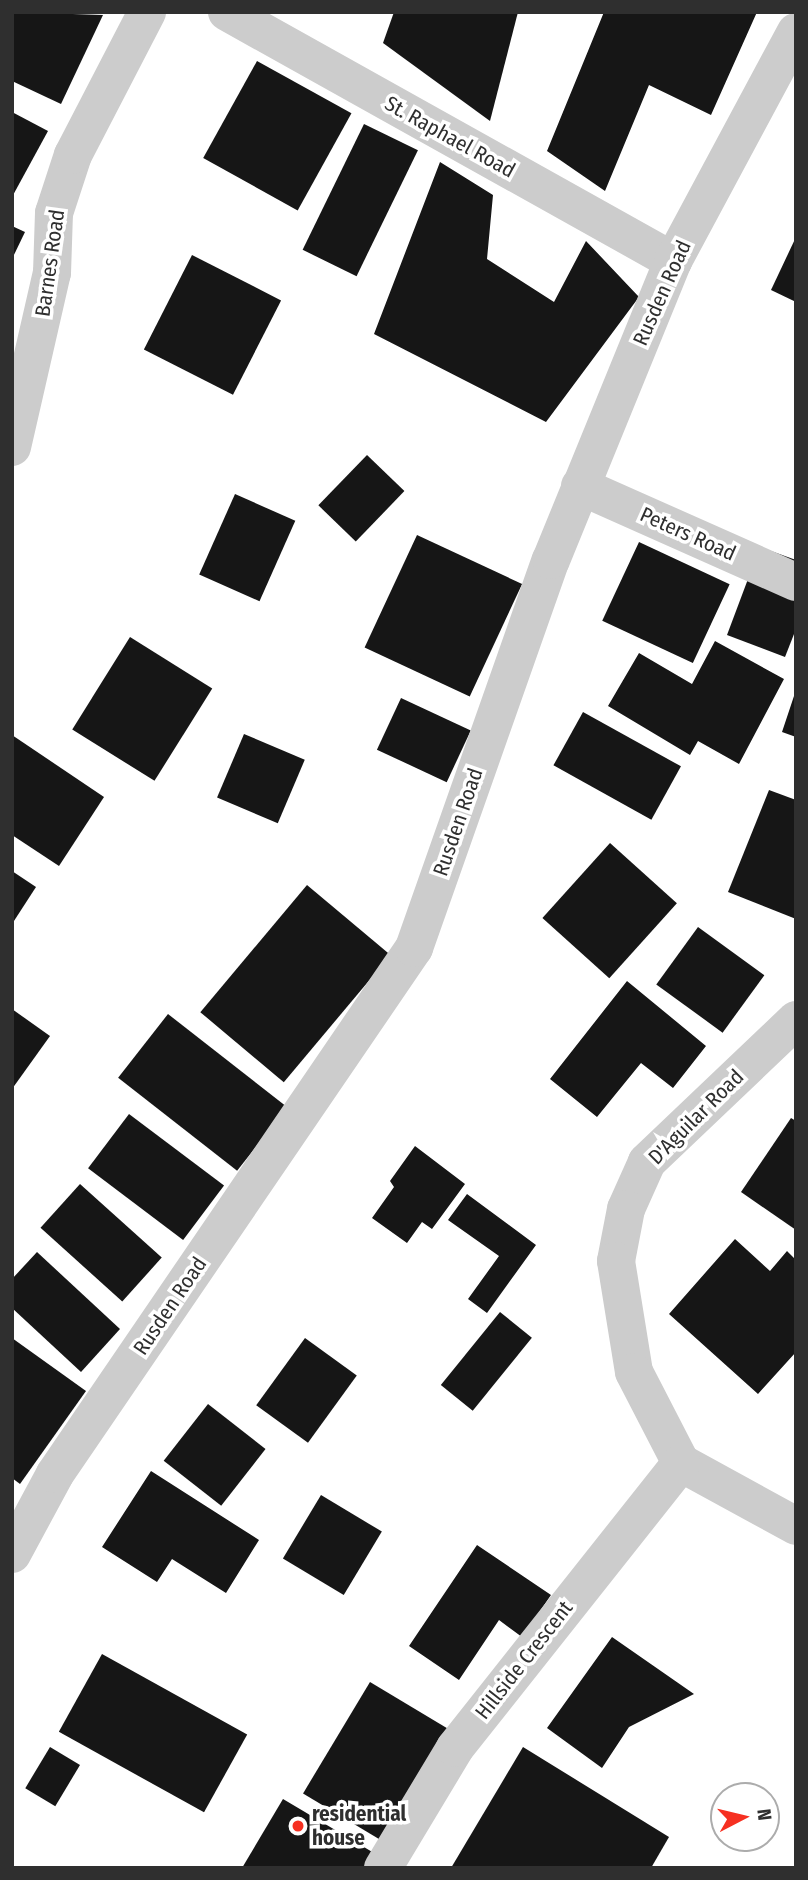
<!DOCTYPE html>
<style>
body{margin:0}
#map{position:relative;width:808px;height:1880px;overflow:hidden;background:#fff;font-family:"Fira Sans Condensed",sans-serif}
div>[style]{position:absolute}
.building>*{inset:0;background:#161616;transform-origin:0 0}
.minor>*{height:38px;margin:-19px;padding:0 19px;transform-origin:19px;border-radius:19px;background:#ccc}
.dots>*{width:19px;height:19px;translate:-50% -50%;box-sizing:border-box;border:4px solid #fff;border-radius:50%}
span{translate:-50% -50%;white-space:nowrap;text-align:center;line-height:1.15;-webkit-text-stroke:7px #fff;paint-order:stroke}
.street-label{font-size:21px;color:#2f2f2f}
.poi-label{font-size:21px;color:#2f2f2f;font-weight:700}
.left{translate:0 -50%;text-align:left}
.frame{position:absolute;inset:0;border:14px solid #2f2f2f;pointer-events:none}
.north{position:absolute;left:710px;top:1782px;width:70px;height:70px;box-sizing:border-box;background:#fff;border:2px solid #acacac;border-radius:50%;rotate:83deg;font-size:19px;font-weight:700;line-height:28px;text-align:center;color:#2f2f2f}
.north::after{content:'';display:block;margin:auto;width:24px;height:32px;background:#f63021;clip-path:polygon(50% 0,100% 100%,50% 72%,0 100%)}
</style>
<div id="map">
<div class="building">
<div style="clip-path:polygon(12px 12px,103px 15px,61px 104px,12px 81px)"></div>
<div style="clip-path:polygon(394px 12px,518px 12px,490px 121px,383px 43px)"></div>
<div style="clip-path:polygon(604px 12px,757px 12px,711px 115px,649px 85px,605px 191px,547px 151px)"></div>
<div style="left:257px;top:61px;width:108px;height:111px;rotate:29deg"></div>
<div style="clip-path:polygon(12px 112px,48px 131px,12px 197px)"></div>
<div style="left:364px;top:124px;width:60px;height:140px;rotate:26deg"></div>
<div style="clip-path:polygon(440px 162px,493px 195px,487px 259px,554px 302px,586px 241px,639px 297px,546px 422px,374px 334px)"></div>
<div style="clip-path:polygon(12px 226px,25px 232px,12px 259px)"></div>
<div style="clip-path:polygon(796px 237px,796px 302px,771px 290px)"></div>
<div style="left:192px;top:255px;width:100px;height:106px;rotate:27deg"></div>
<div style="left:367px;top:455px;width:52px;height:70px;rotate:44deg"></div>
<div style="left:235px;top:494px;width:66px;height:88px;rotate:24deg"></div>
<div style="left:417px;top:535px;width:116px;height:124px;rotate:25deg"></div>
<div style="left:639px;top:542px;width:100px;height:87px;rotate:25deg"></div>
<div style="clip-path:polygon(760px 547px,796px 560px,796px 629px,785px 657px,727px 635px)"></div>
<div style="left:130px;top:637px;width:97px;height:109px;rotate:32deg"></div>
<div style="clip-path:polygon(715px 641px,784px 679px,739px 764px,698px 741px,690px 755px,608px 706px,639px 653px,692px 684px)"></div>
<div style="clip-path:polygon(795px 693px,796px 693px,796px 737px,782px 732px)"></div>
<div style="left:401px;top:698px;width:77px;height:57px;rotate:25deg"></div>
<div style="left:583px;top:712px;width:112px;height:61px;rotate:29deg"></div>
<div style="left:244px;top:734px;width:66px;height:69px;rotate:23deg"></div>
<div style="clip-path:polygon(12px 735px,104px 797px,59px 866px,12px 835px)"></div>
<div style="clip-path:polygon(769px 790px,796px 800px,796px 919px,728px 892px)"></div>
<div style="left:610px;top:843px;width:90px;height:101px;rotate:42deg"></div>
<div style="clip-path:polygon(12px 871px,36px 887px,12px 924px)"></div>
<div style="left:307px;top:885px;width:109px;height:166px;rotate:40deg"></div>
<div style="left:698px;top:927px;width:82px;height:71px;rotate:36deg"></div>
<div style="clip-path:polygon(627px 981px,706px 1046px,673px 1088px,641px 1063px,597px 1117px,550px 1079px)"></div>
<div style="clip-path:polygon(12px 1009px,50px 1036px,12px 1089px)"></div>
<div style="left:168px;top:1014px;width:151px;height:81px;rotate:38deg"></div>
<div style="left:129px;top:1114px;width:119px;height:68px;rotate:37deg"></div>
<div style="clip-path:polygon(791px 1118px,796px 1121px,796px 1230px,741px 1192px)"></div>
<div style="clip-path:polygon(415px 1146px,465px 1184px,432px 1229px,422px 1222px,407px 1243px,372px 1218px,394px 1187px,390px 1181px)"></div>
<div style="left:80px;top:1184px;width:110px;height:59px;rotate:42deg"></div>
<div style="clip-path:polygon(467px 1194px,536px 1245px,487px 1313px,468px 1299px,499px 1256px,448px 1220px)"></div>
<div style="clip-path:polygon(735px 1239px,770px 1271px,787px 1251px,796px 1260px,796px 1352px,758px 1394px,669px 1314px)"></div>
<div style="clip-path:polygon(37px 1252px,120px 1329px,81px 1372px,12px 1308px,12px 1279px)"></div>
<div style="left:500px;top:1312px;width:41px;height:94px;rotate:39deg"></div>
<div style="clip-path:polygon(12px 1338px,86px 1391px,20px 1484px,12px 1478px)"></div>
<div style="left:305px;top:1338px;width:64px;height:83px;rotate:36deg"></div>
<div style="left:208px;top:1404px;width:73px;height:72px;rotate:38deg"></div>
<div style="clip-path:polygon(151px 1471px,259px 1540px,226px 1593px,172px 1559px,157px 1582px,102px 1547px)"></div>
<div style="left:321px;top:1495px;width:71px;height:74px;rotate:31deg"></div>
<div style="clip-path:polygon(477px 1545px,551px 1595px,522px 1637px,499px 1620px,459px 1680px,409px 1646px)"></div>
<div style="clip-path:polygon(612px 1637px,694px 1694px,629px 1727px,602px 1768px,547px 1728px)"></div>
<div style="left:102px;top:1654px;width:166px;height:89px;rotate:29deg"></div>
<div style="left:370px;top:1682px;width:90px;height:130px;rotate:31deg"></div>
<div style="left:50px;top:1747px;width:35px;height:48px;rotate:31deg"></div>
<div style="clip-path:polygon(523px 1747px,669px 1837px,651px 1868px,451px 1868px)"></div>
<div style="clip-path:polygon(283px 1799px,374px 1853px,365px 1868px,242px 1868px)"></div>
</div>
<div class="minor">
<div style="left:227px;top:12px;width:511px;rotate:29.17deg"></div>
<div style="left:12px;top:447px;width:179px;rotate:-77.1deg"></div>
<div style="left:52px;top:273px;width:60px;rotate:-88.1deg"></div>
<div style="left:54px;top:213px;width:61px;rotate:-71.9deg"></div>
<div style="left:73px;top:155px;width:161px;rotate:-62.6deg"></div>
<div style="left:580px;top:486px;width:236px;rotate:24deg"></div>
<div style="left:796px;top:1020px;width:206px;rotate:136.4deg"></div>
<div style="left:647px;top:1162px;width:51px;rotate:114.1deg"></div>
<div style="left:626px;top:1209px;width:53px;rotate:100.9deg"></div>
<div style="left:616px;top:1261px;width:112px;rotate:80.8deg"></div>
<div style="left:634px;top:1372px;width:102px;rotate:62.7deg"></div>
<div style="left:681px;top:1463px;width:131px;rotate:28.7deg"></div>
<div style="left:12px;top:1554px;width:91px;rotate:-61.7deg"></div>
<div style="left:55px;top:1474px;width:637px;rotate:-55.69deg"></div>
<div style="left:414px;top:948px;width:411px;rotate:-70.6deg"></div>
<div style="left:551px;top:560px;width:323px;rotate:-67.8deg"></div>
<div style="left:673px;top:261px;width:260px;rotate:-61.8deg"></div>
<div style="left:383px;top:1868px;width:140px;rotate:-59deg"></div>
<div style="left:455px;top:1748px;width:364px;rotate:-51.6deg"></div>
</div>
<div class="dots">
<div style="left:298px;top:1826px;background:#f63021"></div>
</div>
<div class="street-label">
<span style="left:450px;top:137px;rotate:29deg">St. Raphael Road</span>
<span style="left:50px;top:263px;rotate:-82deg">Barnes Road</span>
<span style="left:662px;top:293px;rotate:-66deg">Rusden Road</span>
<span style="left:688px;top:534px;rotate:24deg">Peters Road</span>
<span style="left:458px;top:822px;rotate:-71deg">Rusden Road</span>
<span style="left:696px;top:1117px;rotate:-45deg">D'Aguilar Road</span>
<span style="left:170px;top:1306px;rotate:-56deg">Rusden Road</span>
<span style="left:524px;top:1660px;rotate:-52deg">Hillside Crescent</span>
</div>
<div class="poi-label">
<span class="left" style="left:312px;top:1826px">residential<br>house</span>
</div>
<div class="frame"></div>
<div class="north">N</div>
</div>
